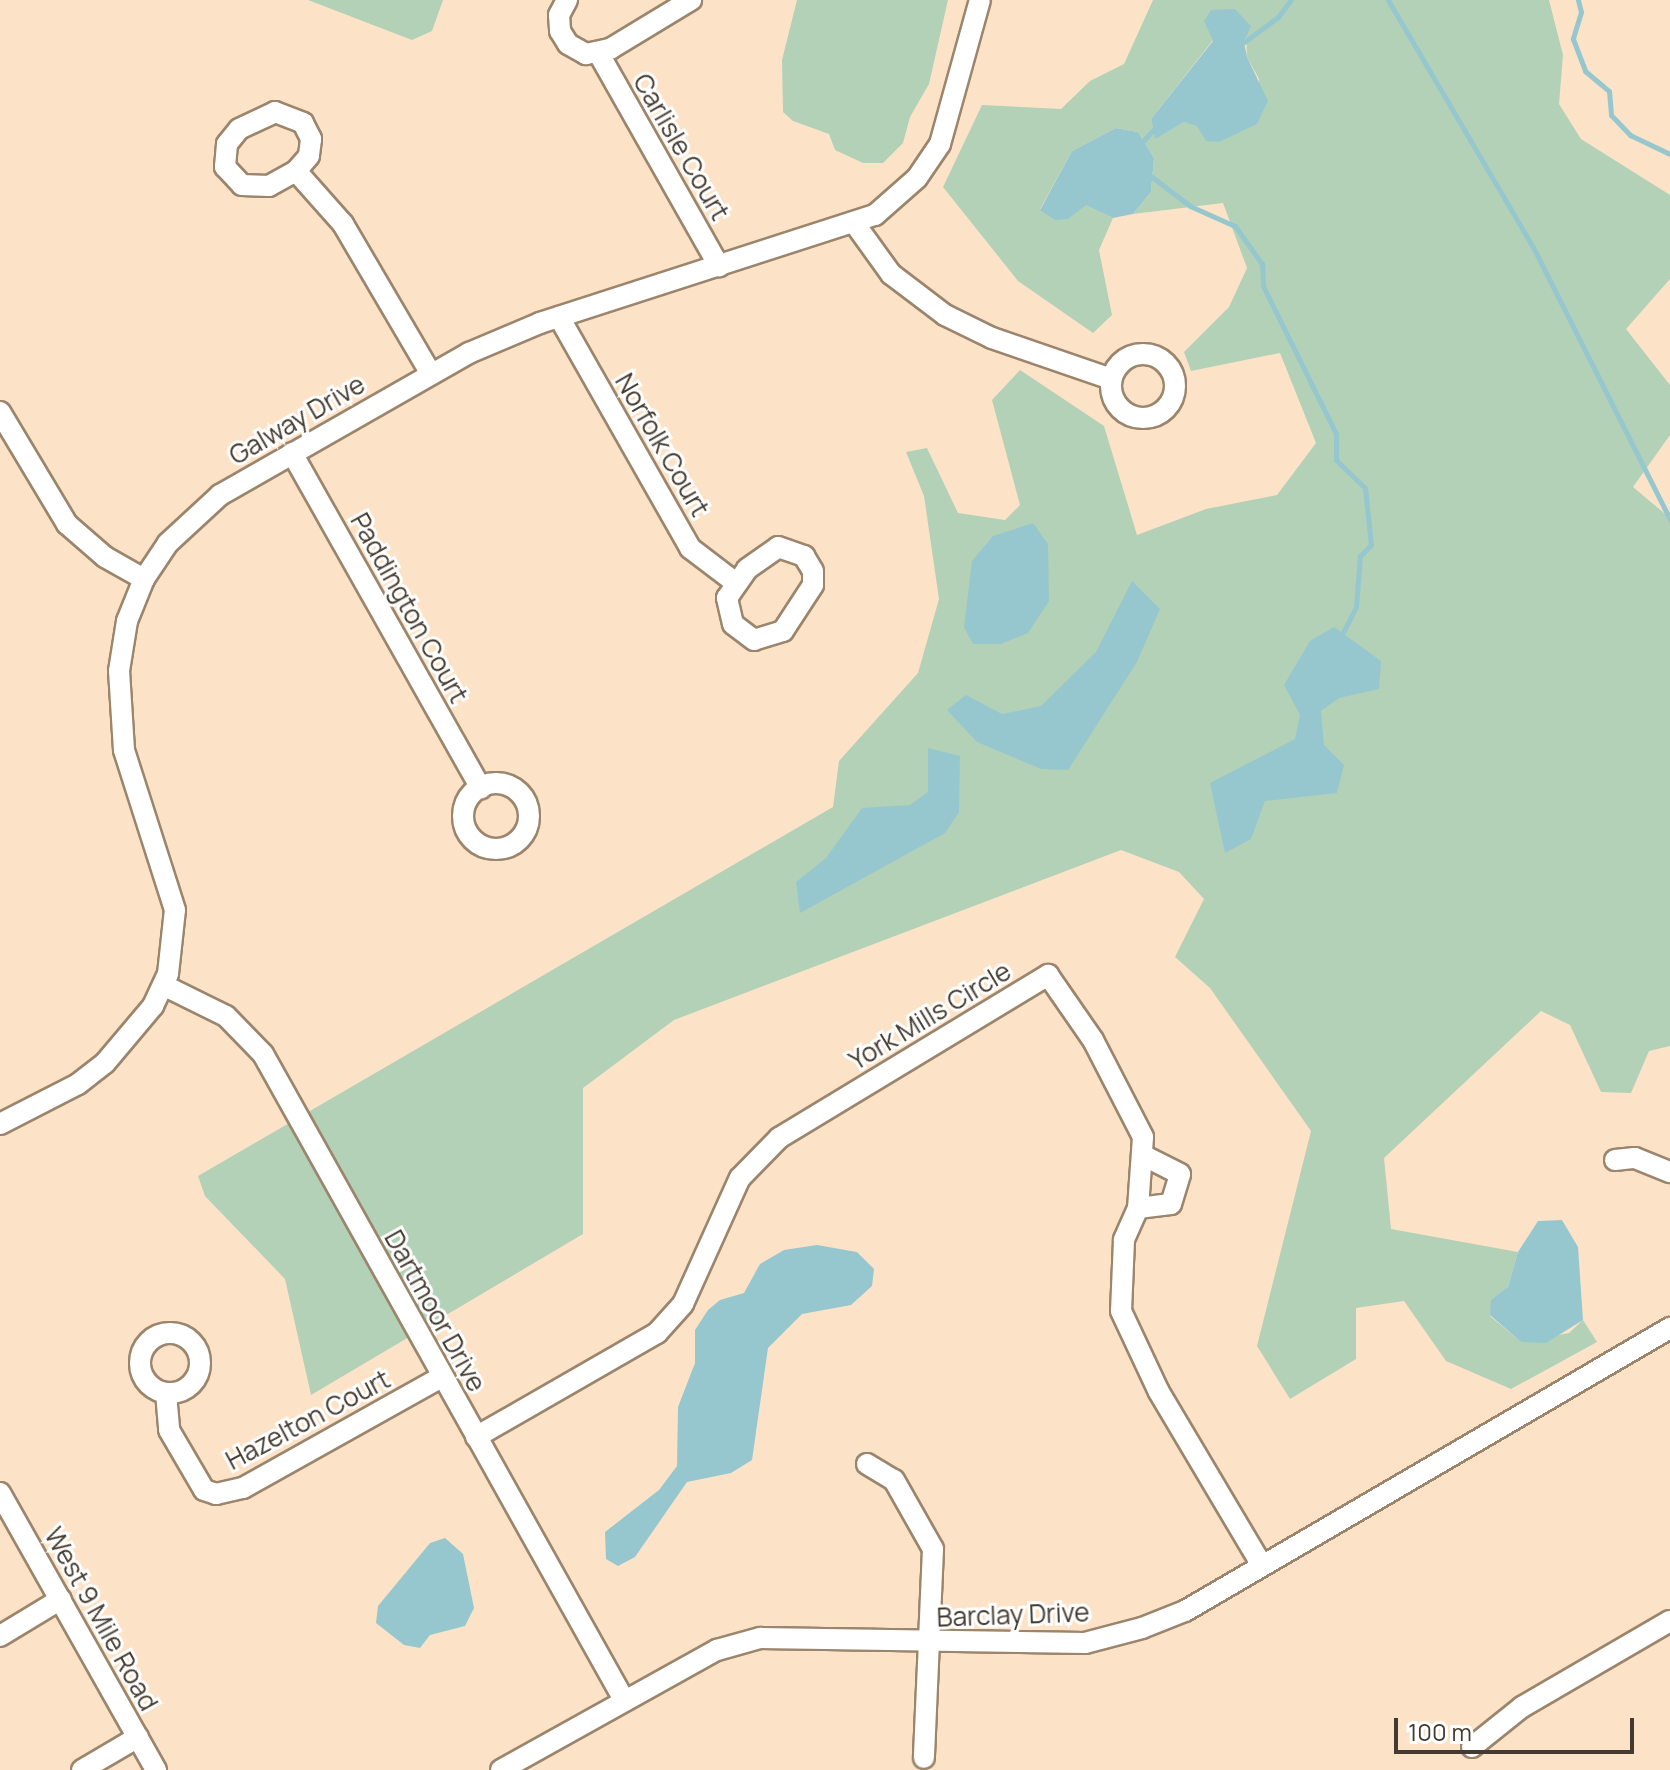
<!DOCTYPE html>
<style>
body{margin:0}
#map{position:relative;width:1670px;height:1770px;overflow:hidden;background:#fce3c8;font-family:Manrope,sans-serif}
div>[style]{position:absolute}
.green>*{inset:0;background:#b3d1b7}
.water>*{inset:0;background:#96c7cf}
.stream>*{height:5px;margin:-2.5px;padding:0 2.5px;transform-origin:2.5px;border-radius:2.5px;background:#96c7cf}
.roads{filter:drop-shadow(2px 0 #9b856c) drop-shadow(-2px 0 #9b856c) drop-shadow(0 2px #9b856c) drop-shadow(0 -2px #9b856c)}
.minor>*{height:20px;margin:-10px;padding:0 10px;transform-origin:10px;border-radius:10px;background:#fff}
.minor>.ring{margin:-10px;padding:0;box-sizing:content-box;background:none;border:20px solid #fff;border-radius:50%}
span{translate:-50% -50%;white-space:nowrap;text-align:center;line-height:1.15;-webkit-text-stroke:6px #fff;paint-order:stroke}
.street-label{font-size:26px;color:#443a2f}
.scale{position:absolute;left:1394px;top:1718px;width:240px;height:36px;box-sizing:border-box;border:4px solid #443a2f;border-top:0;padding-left:10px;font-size:24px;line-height:28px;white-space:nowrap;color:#443a2f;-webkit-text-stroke:6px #fff;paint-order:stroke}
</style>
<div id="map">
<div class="green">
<div style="clip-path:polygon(308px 0,443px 0,432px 31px,412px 40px)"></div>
<div style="clip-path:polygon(797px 0,948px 0,929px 84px,910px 117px,903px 143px,883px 163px,863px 163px,835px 150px,829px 134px,793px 121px,783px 112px,782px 60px)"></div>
<div style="clip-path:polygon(evenodd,1153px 0,1549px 0,1563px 55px,1559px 104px,1581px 139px,1670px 195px,1670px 279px,1626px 329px,1670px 385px,1670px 435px,1633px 487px,1670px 518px,1670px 1046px,1649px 1051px,1631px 1093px,1601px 1092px,1570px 1025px,1541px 1011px,1384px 1158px,1391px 1229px,1518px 1252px,1508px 1287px,1490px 1316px,1521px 1342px,1569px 1333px,1583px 1320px,1597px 1342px,1511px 1389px,1446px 1361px,1404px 1301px,1356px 1308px,1356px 1359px,1290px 1399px,1257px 1346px,1311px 1131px,1210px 988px,1175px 957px,1204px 899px,1179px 872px,1121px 850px,674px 1020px,583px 1088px,583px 1234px,311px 1395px,285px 1279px,205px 1196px,198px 1176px,833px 807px,839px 761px,918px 673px,939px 599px,924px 496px,906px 452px,927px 448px,958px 513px,1005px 520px,1020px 505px,992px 400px,1020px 370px,1104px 426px,1137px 535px,1206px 509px,1277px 495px,1316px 443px,1280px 353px,1191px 371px,1184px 352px,1229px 307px,1247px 268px,1223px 203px,1133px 214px,1151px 192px,1154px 158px,1138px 132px,1116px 128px,1072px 151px,1040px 209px,1085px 204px,1113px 218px,1099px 250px,1112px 315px,1093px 333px,1018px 281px,943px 187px,982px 105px,1061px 109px,1090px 81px,1124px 64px,1153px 0,1246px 34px,1247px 57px,1259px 79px,1257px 123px,1238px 132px,1184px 122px,1155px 138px,1151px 119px,1213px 40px,1246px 34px)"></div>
</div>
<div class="water">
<div style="clip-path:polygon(1235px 9px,1251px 26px,1244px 42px,1247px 57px,1268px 101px,1257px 124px,1219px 142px,1206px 141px,1197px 126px,1184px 122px,1155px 139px,1151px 119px,1213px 41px,1204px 21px,1211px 10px)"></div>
<div style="clip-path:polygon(1116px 128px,1138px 132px,1154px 158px,1151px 192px,1133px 214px,1113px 218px,1086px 205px,1068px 219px,1055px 220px,1040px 210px,1072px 151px)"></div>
<div style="clip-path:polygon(1033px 523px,1048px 544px,1049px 601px,1028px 633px,1001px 644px,973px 644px,964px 627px,972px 561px,993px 536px)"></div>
<div style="clip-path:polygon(1132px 581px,1160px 609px,1137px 662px,1068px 770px,1041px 769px,977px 742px,947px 710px,966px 695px,1002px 714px,1041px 706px,1096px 652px)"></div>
<div style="clip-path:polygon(1334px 627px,1381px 661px,1379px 689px,1339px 698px,1321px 711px,1324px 745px,1344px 765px,1337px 793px,1265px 801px,1251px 839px,1225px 853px,1210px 783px,1295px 739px,1300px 715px,1284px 685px,1310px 641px)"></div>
<div style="clip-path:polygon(928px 748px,960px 756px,959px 812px,945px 833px,800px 913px,796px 882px,826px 858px,862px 808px,910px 805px,928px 792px)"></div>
<div style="clip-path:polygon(1562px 1220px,1578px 1247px,1583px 1320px,1546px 1343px,1521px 1342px,1490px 1315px,1491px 1300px,1508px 1287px,1518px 1252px,1538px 1221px)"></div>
<div style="clip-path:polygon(817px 1245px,857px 1252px,874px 1269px,872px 1286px,851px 1305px,802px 1314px,768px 1348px,752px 1460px,731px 1473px,687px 1482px,635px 1557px,618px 1566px,606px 1559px,605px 1532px,659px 1490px,677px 1466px,678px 1407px,695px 1363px,695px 1330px,708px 1310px,720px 1300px,744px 1293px,760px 1264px,784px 1250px)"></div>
<div style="clip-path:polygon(445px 1538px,463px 1554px,474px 1608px,465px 1626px,430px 1635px,420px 1648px,404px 1645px,376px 1623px,378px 1606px,430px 1543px)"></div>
</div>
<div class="stream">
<div style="left:1388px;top:0;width:286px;rotate:59.6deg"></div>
<div style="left:1533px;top:247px;width:305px;rotate:63.3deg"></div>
<div style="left:1578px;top:0;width:12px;rotate:76deg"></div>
<div style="left:1581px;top:12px;width:28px;rotate:107deg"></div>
<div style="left:1573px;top:39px;width:34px;rotate:69deg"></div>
<div style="left:1585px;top:71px;width:31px;rotate:40deg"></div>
<div style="left:1609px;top:91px;width:24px;rotate:85deg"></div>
<div style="left:1611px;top:115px;width:28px;rotate:46deg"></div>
<div style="left:1630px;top:135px;width:44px;rotate:25.4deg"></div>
<div style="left:1244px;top:42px;width:42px;rotate:-36.3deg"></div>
<div style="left:1278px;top:17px;width:21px;rotate:-53deg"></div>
<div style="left:1144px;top:140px;width:15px;rotate:-48deg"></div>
<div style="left:1152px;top:177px;width:48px;rotate:37.3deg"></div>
<div style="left:1190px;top:206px;width:49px;rotate:24deg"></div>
<div style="left:1235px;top:226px;width:47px;rotate:54.6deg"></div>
<div style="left:1262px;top:264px;width:22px;rotate:87deg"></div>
<div style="left:1263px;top:286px;width:165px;rotate:63.7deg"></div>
<div style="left:1336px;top:434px;width:26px;rotate:90deg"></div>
<div style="left:1336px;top:460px;width:40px;rotate:44deg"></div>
<div style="left:1365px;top:488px;width:57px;rotate:84deg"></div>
<div style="left:1371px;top:545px;width:16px;rotate:135deg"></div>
<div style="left:1360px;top:556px;width:51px;rotate:94.5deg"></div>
<div style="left:1356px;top:607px;width:28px;rotate:117deg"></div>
</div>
<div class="roads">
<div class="minor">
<div style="left:567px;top:0;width:17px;rotate:118deg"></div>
<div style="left:559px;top:15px;width:16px;rotate:86deg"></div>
<div style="left:560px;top:31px;width:15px;rotate:58deg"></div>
<div style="left:568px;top:44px;width:21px;rotate:29deg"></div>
<div style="left:586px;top:54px;width:25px;rotate:-12deg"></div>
<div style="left:610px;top:49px;width:95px;rotate:-31.2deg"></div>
<div style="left:599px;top:54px;width:244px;rotate:60.5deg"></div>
<div style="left:275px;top:112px;width:30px;rotate:21deg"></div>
<div style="left:303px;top:123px;width:18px;rotate:63deg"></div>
<div style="left:311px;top:139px;width:17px;rotate:97deg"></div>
<div style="left:309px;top:156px;width:20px;rotate:131deg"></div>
<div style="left:296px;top:171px;width:31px;rotate:151deg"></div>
<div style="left:269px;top:186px;width:27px;rotate:-178deg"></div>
<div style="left:242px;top:185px;width:25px;rotate:-133deg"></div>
<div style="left:225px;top:167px;width:23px;rotate:-85deg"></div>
<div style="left:227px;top:144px;width:19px;rotate:-51deg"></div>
<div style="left:239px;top:129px;width:40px;rotate:-25deg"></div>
<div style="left:296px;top:171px;width:71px;rotate:48.4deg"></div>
<div style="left:343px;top:224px;width:174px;rotate:59.6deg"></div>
<div style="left:855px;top:224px;width:62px;rotate:54.2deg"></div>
<div style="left:891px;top:274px;width:68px;rotate:37.2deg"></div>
<div style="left:945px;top:315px;width:52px;rotate:26.1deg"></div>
<div style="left:992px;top:338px;width:126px;rotate:19deg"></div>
<div style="left:559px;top:317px;width:266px;rotate:60.4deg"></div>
<div style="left:690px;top:548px;width:58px;rotate:37.3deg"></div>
<div class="ring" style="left:1111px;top:354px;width:44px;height:44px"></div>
<div style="left:0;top:412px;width:131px;rotate:59.1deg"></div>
<div style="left:67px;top:524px;width:50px;rotate:41deg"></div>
<div style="left:105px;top:557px;width:45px;rotate:29.4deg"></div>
<div style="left:292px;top:453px;width:385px;rotate:60.6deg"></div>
<div style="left:778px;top:547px;width:28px;rotate:19deg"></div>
<div style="left:804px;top:556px;width:17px;rotate:59deg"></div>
<div style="left:813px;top:571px;width:14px;rotate:90deg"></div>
<div style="left:813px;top:585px;width:55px;rotate:123.1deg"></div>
<div style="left:783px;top:631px;width:30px;rotate:163deg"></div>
<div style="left:754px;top:640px;width:26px;rotate:-143deg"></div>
<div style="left:733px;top:624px;width:27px;rotate:-103deg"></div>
<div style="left:727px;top:598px;width:35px;rotate:-55deg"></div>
<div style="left:747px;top:569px;width:38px;rotate:-35deg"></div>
<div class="ring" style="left:463px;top:783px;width:46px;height:46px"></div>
<div style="left:163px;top:985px;width:70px;rotate:26.2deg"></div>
<div style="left:226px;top:1016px;width:53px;rotate:45.8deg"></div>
<div style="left:263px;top:1054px;width:740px;rotate:60.8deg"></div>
<div style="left:0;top:1124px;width:88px;rotate:-27.1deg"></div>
<div style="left:78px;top:1084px;width:34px;rotate:-38deg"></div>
<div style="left:105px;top:1063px;width:75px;rotate:-49.9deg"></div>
<div style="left:153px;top:1006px;width:35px;rotate:-65deg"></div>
<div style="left:168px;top:974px;width:64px;rotate:-83.8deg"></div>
<div style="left:175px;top:910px;width:168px;rotate:-107.7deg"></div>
<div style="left:124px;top:750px;width:79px;rotate:-93.6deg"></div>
<div style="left:119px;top:671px;width:51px;rotate:-80.9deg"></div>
<div style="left:127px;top:621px;width:45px;rotate:-68deg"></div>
<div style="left:144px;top:579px;width:43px;rotate:-56.3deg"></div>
<div style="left:168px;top:543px;width:71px;rotate:-42.7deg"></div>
<div style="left:220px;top:495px;width:287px;rotate:-29.7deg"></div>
<div style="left:469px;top:353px;width:77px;rotate:-22.9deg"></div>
<div style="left:540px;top:323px;width:352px;rotate:-17.9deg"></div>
<div style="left:875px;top:215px;width:56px;rotate:-41.4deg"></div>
<div style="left:917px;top:178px;width:41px;rotate:-55.9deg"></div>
<div style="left:940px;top:144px;width:149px;rotate:-74.5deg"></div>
<div style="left:1615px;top:1160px;width:20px;rotate:-6deg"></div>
<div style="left:1635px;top:1158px;width:38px;rotate:22deg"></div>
<div style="left:1138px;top:1208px;width:33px;rotate:-7deg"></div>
<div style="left:1171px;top:1204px;width:31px;rotate:-73deg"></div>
<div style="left:1180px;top:1174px;width:39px;rotate:-153deg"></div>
<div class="ring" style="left:140px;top:1333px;width:40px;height:40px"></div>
<div style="left:166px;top:1393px;width:37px;rotate:85deg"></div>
<div style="left:169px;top:1430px;width:69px;rotate:59.7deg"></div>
<div style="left:204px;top:1490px;width:13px;rotate:18deg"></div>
<div style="left:216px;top:1494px;width:28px;rotate:-13deg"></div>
<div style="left:243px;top:1488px;width:228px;rotate:-29.2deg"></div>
<div style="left:476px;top:1437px;width:209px;rotate:-29.9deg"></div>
<div style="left:657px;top:1333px;width:39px;rotate:-48deg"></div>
<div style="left:683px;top:1304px;width:138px;rotate:-65.7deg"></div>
<div style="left:740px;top:1178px;width:56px;rotate:-45.7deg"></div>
<div style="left:779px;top:1138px;width:315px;rotate:-31.2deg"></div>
<div style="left:1048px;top:975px;width:79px;rotate:55.3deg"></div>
<div style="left:1093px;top:1040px;width:109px;rotate:62.7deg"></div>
<div style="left:1143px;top:1137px;width:71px;rotate:94deg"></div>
<div style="left:1138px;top:1208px;width:35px;rotate:114deg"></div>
<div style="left:1124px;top:1240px;width:71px;rotate:92.4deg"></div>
<div style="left:1121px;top:1311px;width:89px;rotate:64.9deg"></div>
<div style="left:1159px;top:1392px;width:200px;rotate:59.3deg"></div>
<div style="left:867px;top:1464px;width:31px;rotate:31deg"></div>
<div style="left:894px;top:1480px;width:79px;rotate:60.5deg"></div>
<div style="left:933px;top:1549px;width:209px;rotate:92.5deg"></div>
<div style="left:0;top:1493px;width:318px;rotate:60.6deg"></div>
<div style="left:0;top:1636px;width:71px;rotate:-31.2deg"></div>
<div style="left:1472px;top:1747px;width:64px;rotate:-38.7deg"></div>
<div style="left:1522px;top:1707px;width:171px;rotate:-30.2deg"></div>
<div style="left:82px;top:1770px;width:65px;rotate:-30.5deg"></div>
<div style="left:501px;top:1770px;width:247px;rotate:-29.1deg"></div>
<div style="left:717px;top:1650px;width:45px;rotate:-15.6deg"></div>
<div style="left:760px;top:1638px;width:325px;rotate:0.9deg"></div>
<div style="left:1085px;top:1643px;width:59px;rotate:-14.7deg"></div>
<div style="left:1142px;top:1628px;width:46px;rotate:-21.6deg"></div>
<div style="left:1185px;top:1611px;width:562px;rotate:-30.26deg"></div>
</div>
</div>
<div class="street-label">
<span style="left:681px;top:147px;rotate:60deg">Carlisle Court</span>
<span style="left:297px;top:420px;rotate:-30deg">Galway Drive</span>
<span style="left:662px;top:445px;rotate:60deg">Norfolk Court</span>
<span style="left:409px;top:608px;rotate:61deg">Paddington Court</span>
<span style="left:930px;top:1016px;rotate:-31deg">York Mills Circle</span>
<span style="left:435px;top:1311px;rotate:61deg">Dartmoor Drive</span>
<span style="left:308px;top:1420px;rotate:-28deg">Hazelton Court</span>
<span style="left:1013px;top:1615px;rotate:-2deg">Barclay Drive</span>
<span style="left:101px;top:1619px;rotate:61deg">West 9 Mile Road</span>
</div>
<div class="scale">100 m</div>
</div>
